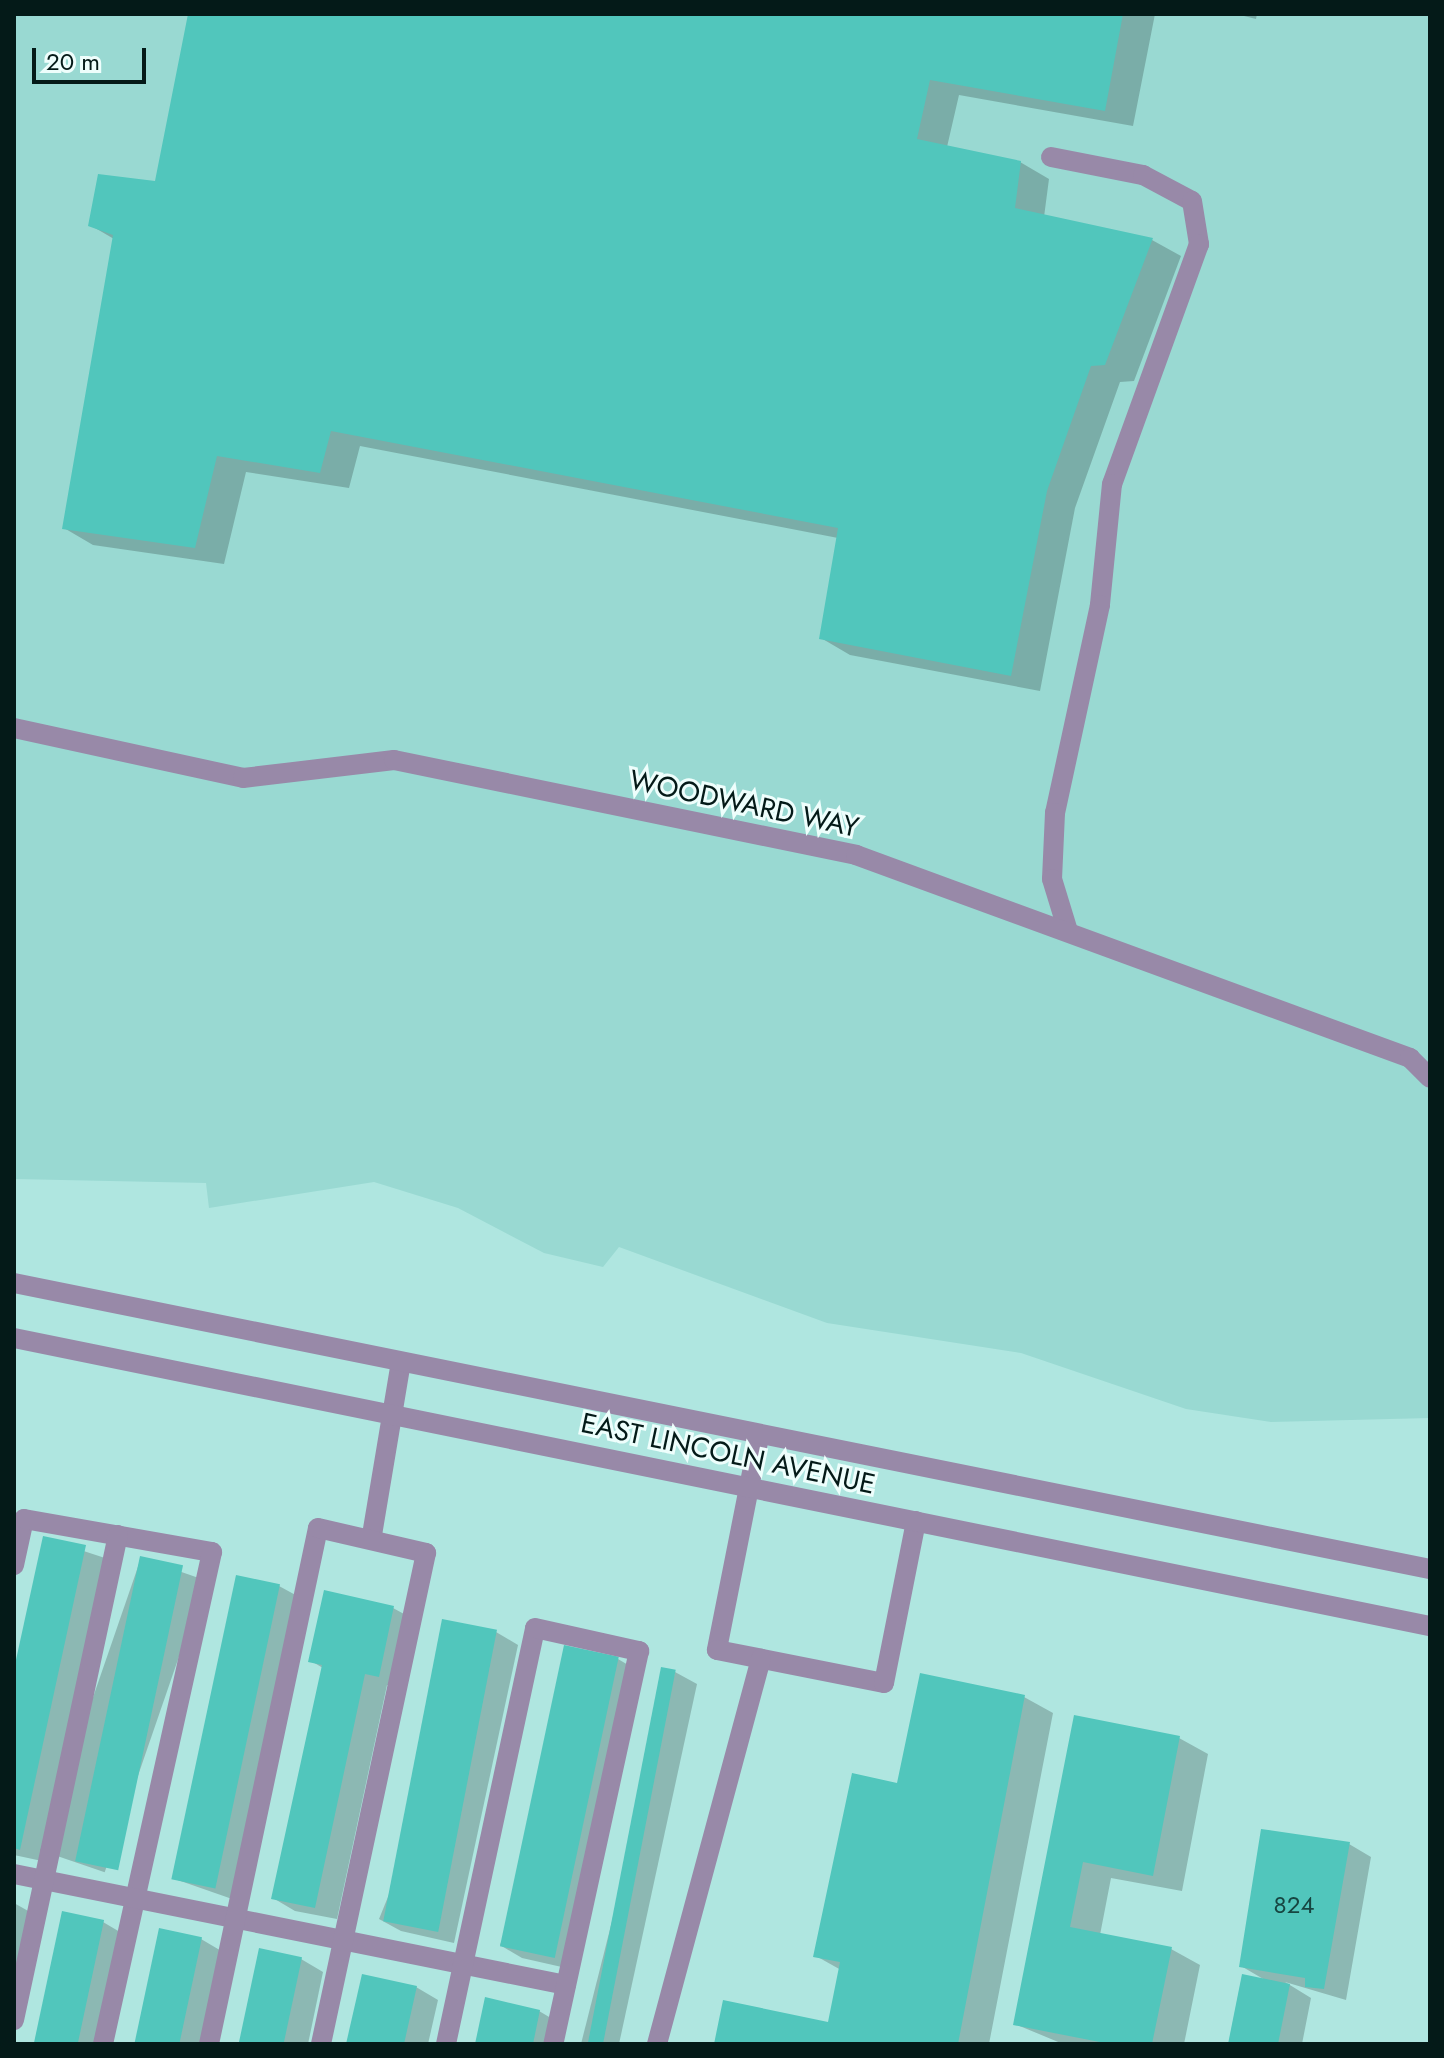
<!DOCTYPE html>
<style>
body{margin:0}
#map{position:relative;width:1444px;height:2058px;overflow:hidden;background:#afe6e0;font-family:Jost,sans-serif}
div>[style]{position:absolute}
.built>*{inset:0;background:#99d9d2}
.shadow>*{inset:0;background:#0003;transform-origin:0 0}
.building>*{inset:0;background:#51c6bc;transform-origin:0 0}
.service>*{height:20px;margin:-10px;padding:0 10px;transform-origin:10px;border-radius:10px;background:#9889a8}
.minor>*{height:20px;margin:-10px;padding:0 10px;transform-origin:10px;border-radius:10px;background:#9889a8}
.tertiary>*{height:20px;margin:-10px;padding:0 10px;transform-origin:10px;border-radius:10px;background:#9889a8}
span{translate:-50% -50%;white-space:nowrap;text-align:center;line-height:1.15;-webkit-text-stroke:6px #eefefc;paint-order:stroke}
.number-label{font-size:24px;color:#174541}
.number-label span{-webkit-text-stroke-width:0}
.street-label{font-size:28px;color:#041a18}
.frame{position:absolute;inset:0;border:16px solid #041a18;pointer-events:none}
.scale{position:absolute;left:32px;top:48px;width:114px;height:36px;box-sizing:border-box;border:4px solid #041a18;border-top:0;padding-left:10px;font-size:24px;line-height:28px;white-space:nowrap;color:#041a18;-webkit-text-stroke:6px #eefefc;paint-order:stroke}
</style>
<div id="map">
<div class="built">
<div style="clip-path:polygon(14px 14px,1430px 14px,1430px 1418px,1271px 1422px,1186px 1409px,1021px 1353px,827px 1323px,619px 1247px,603px 1267px,544px 1253px,458px 1208px,374px 1182px,209px 1208px,206px 1183px,14px 1179px)"></div>
</div>
<div class="shadow">
<div style="clip-path:polygon(190px 14px,1155px 14px,1133px 126px,959px 95px,947px 147px,1020px 162px,1049px 179px,1044px 217px,1152px 240px,1181px 256px,1134px 381px,1120px 382px,1075px 508px,1040px 691px,850px 655px,821px 638px,838px 538px,360px 446px,349px 488px,246px 472px,224px 564px,93px 545px,64px 528px,114px 239px,90px 225px,157px 183px)"></div>
<div style="clip-path:polygon(1236px 14px,1257px 14px,1256px 19px)"></div>
<div style="clip-path:polygon(44px 1538px,108px 1559px,42px 1861px,14px 1855px,14px 1678px)"></div>
<div style="left:141px;top:1558px;width:68px;height:309px;rotate:19deg"></div>
<div style="clip-path:polygon(279px 1586px,301px 1598px,235px 1900px,172px 1878px)"></div>
<div style="clip-path:polygon(393px 1608px,415px 1620px,401px 1688px,387px 1685px,337px 1919px,295px 1911px,273px 1898px,323px 1668px,311px 1661px)"></div>
<div style="clip-path:polygon(496px 1632px,518px 1645px,454px 1943px,401px 1931px,379px 1919px)"></div>
<div style="clip-path:polygon(618px 1659px,640px 1672px,575px 1970px,522px 1958px,500px 1945px)"></div>
<div style="clip-path:polygon(675px 1672px,697px 1684px,619px 2044px,581px 2044px)"></div>
<div style="clip-path:polygon(1024px 1697px,1053px 1713px,989px 2044px,716px 2044px,830px 2025px,841px 1970px,816px 1956px,899px 1785px)"></div>
<div style="clip-path:polygon(1076px 1717px,1179px 1738px,1208px 1754px,1182px 1891px,1111px 1878px,1100px 1935px,1171px 1949px,1200px 1965px,1184px 2044px,1063px 2044px,1015px 2024px)"></div>
<div style="clip-path:polygon(1349px 1844px,1371px 1857px,1346px 2000px,1285px 1982px,1311px 1998px,1302px 2044px,1230px 2044px,1265px 1980px,1241px 1966px)"></div>
<div style="clip-path:polygon(14px 1903px,30px 1912px,14px 1987px)"></div>
<div style="clip-path:polygon(103px 1922px,125px 1935px,102px 2044px,35px 2044px)"></div>
<div style="clip-path:polygon(201px 1939px,223px 1952px,203px 2044px,136px 2044px)"></div>
<div style="clip-path:polygon(301px 1959px,323px 1972px,308px 2044px,240px 2044px)"></div>
<div style="clip-path:polygon(416px 1987px,438px 2000px,428px 2044px,348px 2044px)"></div>
<div style="clip-path:polygon(539px 2011px,561px 2024px,557px 2044px,477px 2044px)"></div>
</div>
<div class="building">
<div style="clip-path:polygon(188px 14px,1123px 14px,1105px 111px,930px 80px,917px 139px,1021px 161px,1015px 208px,1153px 238px,1105px 365px,1091px 366px,1047px 491px,1011px 676px,819px 639px,838px 528px,331px 431px,320px 473px,217px 456px,195px 548px,62px 529px,113px 235px,88px 226px,98px 174px,155px 181px)"></div>
<div style="clip-path:polygon(43px 1536px,86px 1545px,20px 1850px,14px 1848px,14px 1669px)"></div>
<div style="left:140px;top:1556px;width:44px;height:312px;rotate:12deg"></div>
<div style="left:236px;top:1575px;width:45px;height:311px;rotate:12deg"></div>
<div style="clip-path:polygon(324px 1590px,394px 1606px,379px 1677px,365px 1674px,315px 1908px,271px 1899px,322px 1665px,308px 1662px)"></div>
<div style="left:442px;top:1619px;width:56px;height:308px;rotate:11deg"></div>
<div style="left:564px;top:1645px;width:56px;height:308px;rotate:12deg"></div>
<div style="left:661px;top:1667px;width:15px;height:386px;rotate:11deg"></div>
<div style="clip-path:polygon(920px 1673px,1025px 1695px,958px 2044px,714px 2044px,723px 2000px,828px 2022px,840px 1962px,813px 1957px,852px 1773px,897px 1783px)"></div>
<div style="clip-path:polygon(1074px 1715px,1180px 1736px,1153px 1876px,1083px 1862px,1070px 1927px,1172px 1947px,1152px 2044px,1110px 2044px,1013px 2025px)"></div>
<div style="clip-path:polygon(1261px 1829px,1350px 1842px,1324px 1989px,1305px 1987px,1305px 1978px,1239px 1967px)"></div>
<div style="left:62px;top:1911px;width:43px;height:136px;rotate:12deg"></div>
<div style="left:159px;top:1928px;width:44px;height:119px;rotate:12deg"></div>
<div style="left:259px;top:1948px;width:44px;height:98px;rotate:12deg"></div>
<div style="clip-path:polygon(362px 1974px,417px 1986px,404px 2044px,346px 2044px)"></div>
<div style="clip-path:polygon(1242px 1974px,1290px 1984px,1278px 2044px,1228px 2044px)"></div>
<div style="clip-path:polygon(485px 1997px,540px 2010px,533px 2044px,475px 2044px)"></div>
</div>
<div class="service">
<div style="left:1051px;top:157px;width:94px;rotate:11.1deg"></div>
<div style="left:1143px;top:175px;width:55px;rotate:28deg"></div>
<div style="left:1192px;top:201px;width:44px;rotate:80.8deg"></div>
<div style="left:1199px;top:244px;width:255px;rotate:109.9deg"></div>
<div style="left:1112px;top:484px;width:122px;rotate:95.7deg"></div>
<div style="left:1100px;top:605px;width:213px;rotate:102.2deg"></div>
<div style="left:1055px;top:813px;width:66px;rotate:92.6deg"></div>
<div style="left:1052px;top:879px;width:51px;rotate:73deg"></div>
<div style="left:759px;top:1437px;width:217px;rotate:101.2deg"></div>
<div style="left:717px;top:1650px;width:170px;rotate:11.2deg"></div>
<div style="left:884px;top:1683px;width:165px;rotate:-78.8deg"></div>
<div style="left:372px;top:1535px;width:175px;rotate:-80.5deg"></div>
<div style="left:14px;top:1565px;width:47px;rotate:-77.7deg"></div>
<div style="left:24px;top:1519px;width:191px;rotate:10deg"></div>
<div style="left:212px;top:1552px;width:504px;rotate:102.49deg"></div>
<div style="left:14px;top:1874px;width:563px;rotate:11.37deg"></div>
<div style="left:14px;top:2020px;width:496px;rotate:-77.9deg"></div>
<div style="left:209px;top:2044px;width:527px;rotate:-78.07deg"></div>
<div style="left:318px;top:1528px;width:111px;rotate:13deg"></div>
<div style="left:426px;top:1553px;width:502px;rotate:102.07deg"></div>
<div style="left:446px;top:2044px;width:425px;rotate:-77.9deg"></div>
<div style="left:535px;top:1628px;width:107px;rotate:12.5deg"></div>
<div style="left:639px;top:1651px;width:402px;rotate:102.3deg"></div>
<div style="left:657px;top:2044px;width:399px;rotate:-74.9deg"></div>
</div>
<div class="minor">
<div style="left:14px;top:728px;width:234px;rotate:12.3deg"></div>
<div style="left:243px;top:778px;width:152px;rotate:-6.8deg"></div>
<div style="left:394px;top:760px;width:472px;rotate:11.6deg"></div>
<div style="left:856px;top:855px;width:590px;rotate:20.12deg"></div>
<div style="left:1410px;top:1058px;width:28px;rotate:45deg"></div>
</div>
<div class="tertiary">
<div style="left:14px;top:1283px;width:1445px;rotate:11.42deg"></div>
<div style="left:14px;top:1338px;width:1445px;rotate:11.5deg"></div>
</div>
<div class="number-label">
<span style="left:1294px;top:1905px">824</span>
</div>
<div class="street-label">
<span style="left:744px;top:804px;rotate:12deg">WOODWARD WAY</span>
<span style="left:728px;top:1454px;rotate:12deg">EAST LINCOLN AVENUE</span>
</div>
<div class="frame"></div>
<div class="scale">20 m</div>
</div>
